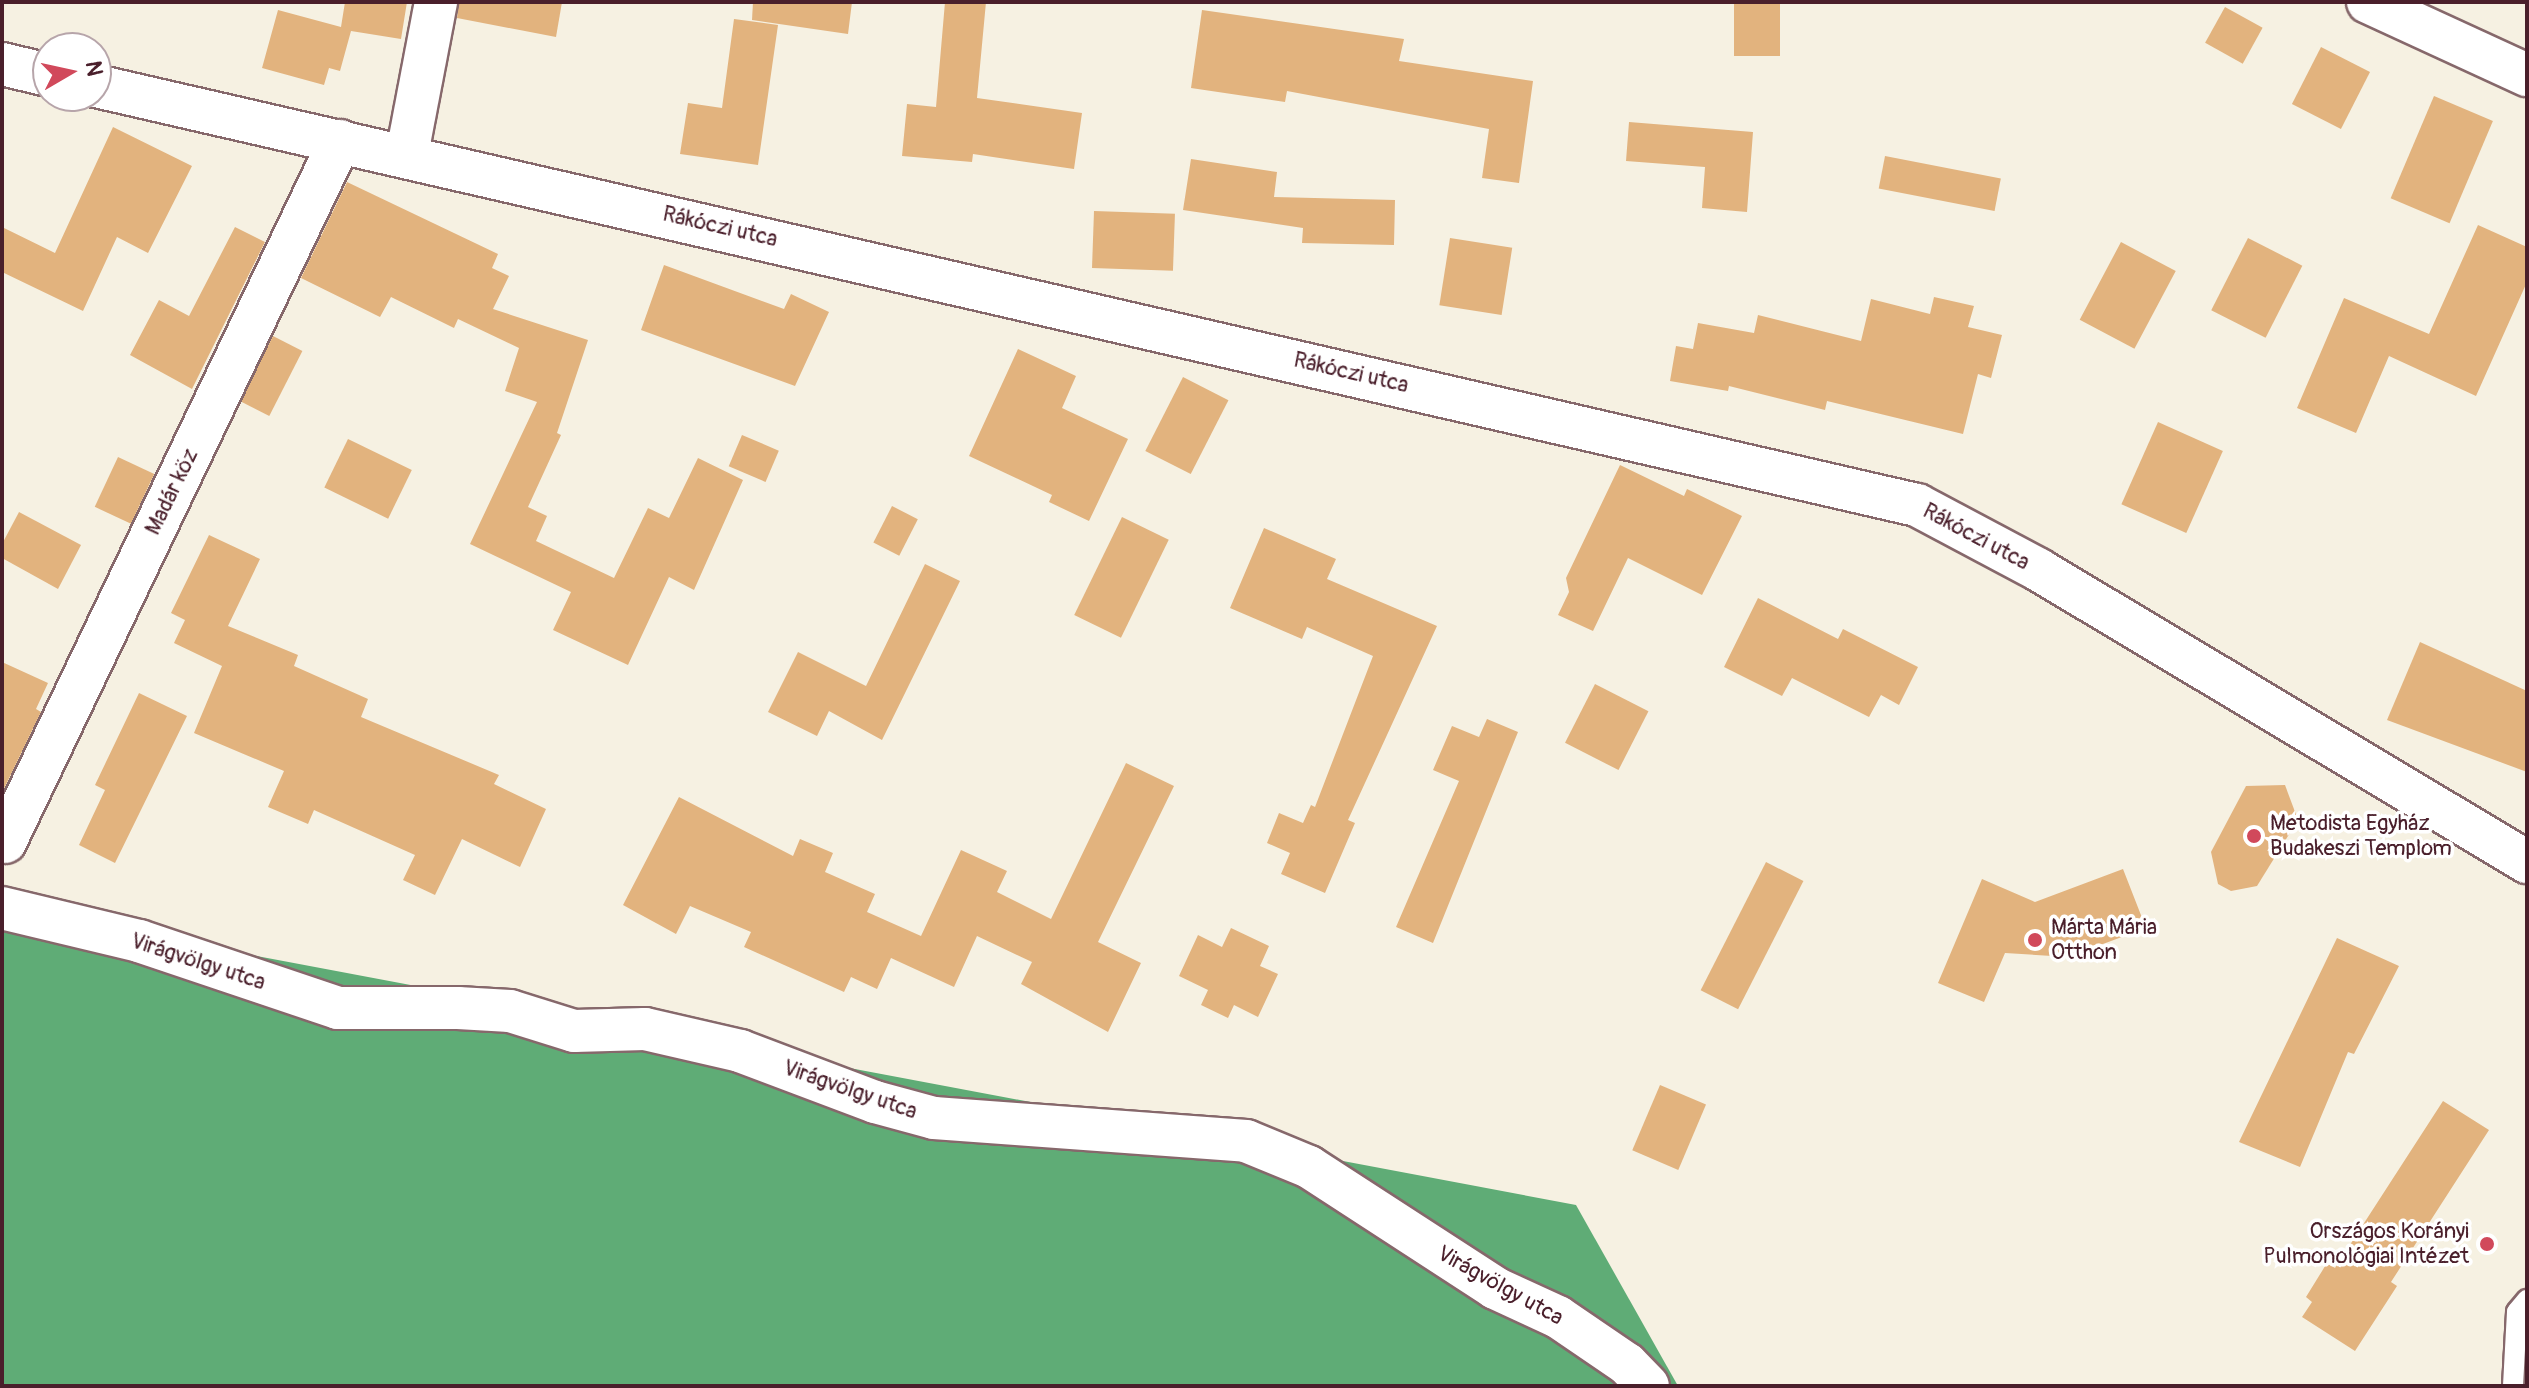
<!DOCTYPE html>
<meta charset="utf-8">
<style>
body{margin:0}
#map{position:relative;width:2529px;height:1388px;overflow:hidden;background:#f6f1e2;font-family:Pangolin,sans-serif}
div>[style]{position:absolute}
.forest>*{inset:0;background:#5fac76}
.building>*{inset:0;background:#e2b37e;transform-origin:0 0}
.roads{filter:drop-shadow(2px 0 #86686b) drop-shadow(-2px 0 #86686b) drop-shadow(0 2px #86686b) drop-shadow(0 -2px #86686b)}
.lane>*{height:20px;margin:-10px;padding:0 10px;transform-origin:10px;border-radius:10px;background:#fff}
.street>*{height:42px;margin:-21px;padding:0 21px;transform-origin:21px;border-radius:21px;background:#fff}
.dots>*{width:22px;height:22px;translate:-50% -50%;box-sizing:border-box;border:4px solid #fff;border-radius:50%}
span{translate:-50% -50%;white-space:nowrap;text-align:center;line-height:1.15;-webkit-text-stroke:7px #fff;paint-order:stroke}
.street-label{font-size:22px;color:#4a1f2b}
.poi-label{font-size:22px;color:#4a1f2b}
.left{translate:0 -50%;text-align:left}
.right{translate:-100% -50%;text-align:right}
.frame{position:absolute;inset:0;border:4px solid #4a1f2b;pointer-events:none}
.north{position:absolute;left:32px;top:32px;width:80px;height:80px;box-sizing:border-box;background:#fff;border:2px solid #b7a5aa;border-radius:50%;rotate:81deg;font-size:22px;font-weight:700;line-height:32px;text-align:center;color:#4a1f2b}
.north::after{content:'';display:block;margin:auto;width:28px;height:36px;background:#d1495b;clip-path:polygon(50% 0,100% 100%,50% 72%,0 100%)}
</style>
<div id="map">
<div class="forest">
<div style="clip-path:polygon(2px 908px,1576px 1205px,1678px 1386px,2px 1386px)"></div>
</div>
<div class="building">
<div style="clip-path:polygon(345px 2px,407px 2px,401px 39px,351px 31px,340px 71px,329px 68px,324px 85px,262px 68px,278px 10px,341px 27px)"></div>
<div style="clip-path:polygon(459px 2px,562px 2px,556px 37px,457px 18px)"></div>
<div style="clip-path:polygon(753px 2px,852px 2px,848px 34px,752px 20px)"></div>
<div style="clip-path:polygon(945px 2px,986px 2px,977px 98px,1082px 113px,1074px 169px,973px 154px,972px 162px,902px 156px,907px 104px,936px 107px)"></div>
<div style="left:1734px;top:2px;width:46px;height:54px"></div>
<div style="left:2225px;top:7px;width:43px;height:41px;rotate:29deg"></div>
<div style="clip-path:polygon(1202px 10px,1404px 39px,1399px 61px,1533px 81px,1519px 183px,1482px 178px,1489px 129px,1287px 91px,1285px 102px,1191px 88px)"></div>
<div style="clip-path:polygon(734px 19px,778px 25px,758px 165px,680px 154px,688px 103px,722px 108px)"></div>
<div style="left:2321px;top:47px;width:55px;height:64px;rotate:27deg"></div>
<div style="left:2434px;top:96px;width:64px;height:111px;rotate:23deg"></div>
<div style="clip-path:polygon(1629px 122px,1753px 132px,1747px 212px,1702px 208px,1705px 167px,1626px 161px)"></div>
<div style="clip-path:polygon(113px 127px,192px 166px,148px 253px,117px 237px,83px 311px,2px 272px,2px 227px,55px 253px)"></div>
<div style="left:1885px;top:156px;width:118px;height:33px;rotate:11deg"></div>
<div style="clip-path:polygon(1191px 159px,1277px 172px,1274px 197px,1395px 200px,1394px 245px,1302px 243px,1303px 228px,1183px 210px)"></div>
<div style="clip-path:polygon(347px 182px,498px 254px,492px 268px,509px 276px,493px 309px,588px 340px,557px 433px,561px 435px,528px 507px,547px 516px,536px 541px,614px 578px,648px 508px,669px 518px,698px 458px,743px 480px,694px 590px,669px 577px,628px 665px,553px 630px,571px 592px,470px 544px,537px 402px,505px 391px,519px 348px,458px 319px,454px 328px,391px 297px,380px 317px,301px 278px)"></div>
<div style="left:1094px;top:211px;width:81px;height:57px;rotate:2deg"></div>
<div style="clip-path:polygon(2478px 225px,2527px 247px,2527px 282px,2476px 396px,2389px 356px,2356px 433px,2297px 408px,2344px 298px,2429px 334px)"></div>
<div style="clip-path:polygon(235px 227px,265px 242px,192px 389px,130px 355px,159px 300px,189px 316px)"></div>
<div style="left:1450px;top:238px;width:63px;height:68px;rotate:9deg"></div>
<div style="left:2248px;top:238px;width:61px;height:81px;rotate:27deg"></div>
<div style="left:2121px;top:242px;width:62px;height:88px;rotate:28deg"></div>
<div style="clip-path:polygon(664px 265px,784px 309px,791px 294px,829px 312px,795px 386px,641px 330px)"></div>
<div style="clip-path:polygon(1934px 297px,1974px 306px,1968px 327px,2002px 335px,1991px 378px,1978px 374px,1963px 434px,1827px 401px,1825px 410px,1729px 386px,1728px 391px,1670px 381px,1676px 346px,1693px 349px,1698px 323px,1754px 333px,1758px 315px,1861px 341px,1871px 299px,1930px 314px)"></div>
<div style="left:273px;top:336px;width:33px;height:73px;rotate:27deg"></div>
<div style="clip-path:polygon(1018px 349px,1076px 376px,1062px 408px,1128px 439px,1089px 521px,1049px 502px,1052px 495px,969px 456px)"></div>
<div style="left:1183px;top:377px;width:51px;height:83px;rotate:27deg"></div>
<div style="left:2158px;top:422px;width:71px;height:90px;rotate:24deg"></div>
<div style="left:742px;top:435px;width:40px;height:34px;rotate:23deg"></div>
<div style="left:348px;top:439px;width:71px;height:54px;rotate:26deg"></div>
<div style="left:118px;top:457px;width:40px;height:55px;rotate:25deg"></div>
<div style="clip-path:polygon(1620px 465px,1684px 496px,1687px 489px,1742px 516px,1702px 595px,1628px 558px,1593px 631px,1558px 615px,1569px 592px,1566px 578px)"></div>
<div style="left:892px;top:506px;width:29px;height:41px;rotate:27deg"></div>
<div style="clip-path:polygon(19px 512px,81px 545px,58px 589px,2px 558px,2px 544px)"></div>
<div style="left:1122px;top:517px;width:52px;height:109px;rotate:26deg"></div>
<div style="clip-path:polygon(1264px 528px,1336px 559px,1327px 579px,1437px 626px,1348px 820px,1355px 823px,1325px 893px,1281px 874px,1290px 853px,1267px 843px,1279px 813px,1303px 823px,1311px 805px,1315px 807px,1373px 656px,1307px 627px,1302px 639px,1230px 608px)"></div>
<div style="clip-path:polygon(209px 535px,260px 559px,228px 626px,298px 655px,294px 666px,368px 699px,361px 717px,499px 775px,494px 784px,546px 809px,520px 867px,462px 839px,435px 895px,403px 880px,415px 855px,314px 810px,308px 824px,268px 807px,284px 771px,194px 733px,222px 666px,174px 643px,185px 620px,171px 613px)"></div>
<div style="clip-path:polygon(925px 564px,960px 581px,882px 740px,829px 711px,817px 736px,768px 712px,798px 652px,866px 686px)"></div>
<div style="clip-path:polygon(1758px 598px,1838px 639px,1843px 629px,1918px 667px,1899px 705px,1881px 695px,1869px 717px,1792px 678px,1782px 696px,1724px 667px)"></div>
<div style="clip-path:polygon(2420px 642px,2527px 691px,2527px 772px,2387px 720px)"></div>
<div style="clip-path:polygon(2px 662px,48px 683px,36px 709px,41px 712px,2px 793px)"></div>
<div style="left:1595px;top:684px;width:60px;height:66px;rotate:27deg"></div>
<div style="clip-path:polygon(139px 693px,187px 716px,115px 863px,79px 845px,105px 790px,95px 785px)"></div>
<div style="clip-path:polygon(1487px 719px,1518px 732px,1433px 943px,1396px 927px,1459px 781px,1433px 770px,1452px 726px,1479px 737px)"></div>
<div style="clip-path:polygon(1126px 763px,1174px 786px,1098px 942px,1141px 963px,1108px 1032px,1021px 984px,1032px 962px,977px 936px,954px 987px,891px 958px,877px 989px,851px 977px,844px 992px,744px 947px,751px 932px,690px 906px,676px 934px,623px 905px,679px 797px,793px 856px,800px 839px,833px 853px,825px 872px,875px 894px,867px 912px,921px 936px,961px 850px,1007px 871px,997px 892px,1051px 919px)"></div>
<div style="clip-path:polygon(2285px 785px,2298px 820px,2257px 886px,2231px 891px,2218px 884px,2211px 852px,2246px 786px)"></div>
<div style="left:1766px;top:862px;width:42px;height:144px;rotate:27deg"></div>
<div style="clip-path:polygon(2123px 869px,2146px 928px,2068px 957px,2005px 953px,1984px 1002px,1938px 983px,1982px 879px,2035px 902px)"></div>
<div style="clip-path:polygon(1231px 928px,1269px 946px,1260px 966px,1278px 974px,1258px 1017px,1234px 1005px,1228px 1018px,1201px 1005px,1208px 990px,1179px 976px,1198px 935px,1222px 947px)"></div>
<div style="clip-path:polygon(2337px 938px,2399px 966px,2354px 1054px,2348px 1052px,2300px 1167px,2239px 1142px)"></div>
<div style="left:1660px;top:1085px;width:50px;height:71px;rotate:23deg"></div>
<div style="clip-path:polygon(2443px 1101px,2489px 1130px,2391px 1282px,2397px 1286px,2355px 1351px,2302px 1317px,2312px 1302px,2306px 1297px,2327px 1263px,2335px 1268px)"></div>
</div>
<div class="roads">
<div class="lane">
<div style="left:2513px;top:1386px;width:74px;rotate:-86.9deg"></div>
<div style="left:2517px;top:1312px;width:16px;rotate:-50deg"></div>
</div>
<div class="street">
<div style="left:2368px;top:2px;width:175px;rotate:24.7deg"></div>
<div style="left:2px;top:64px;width:47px;rotate:13.4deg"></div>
<div style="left:96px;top:86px;width:1869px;rotate:12.96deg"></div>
<div style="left:1917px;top:505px;width:138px;rotate:28deg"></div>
<div style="left:2039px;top:570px;width:569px;rotate:30.89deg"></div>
<div style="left:407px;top:154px;width:155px;rotate:-79.2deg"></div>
<div style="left:5px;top:842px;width:777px;rotate:-64.46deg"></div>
<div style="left:2px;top:908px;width:141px;rotate:13.5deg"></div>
<div style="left:139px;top:941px;width:210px;rotate:18.6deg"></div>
<div style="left:338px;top:1008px;width:120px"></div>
<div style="left:458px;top:1008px;width:52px;rotate:3.3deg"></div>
<div style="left:510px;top:1011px;width:67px;rotate:17.4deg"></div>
<div style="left:574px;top:1031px;width:71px;rotate:-1.6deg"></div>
<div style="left:645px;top:1029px;width:98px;rotate:13deg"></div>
<div style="left:740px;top:1051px;width:144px;rotate:20.7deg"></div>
<div style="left:875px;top:1102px;width:61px;rotate:15.2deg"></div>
<div style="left:934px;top:1118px;width:313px;rotate:4.2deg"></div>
<div style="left:1246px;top:1141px;width:68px;rotate:22.4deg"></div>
<div style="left:1309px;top:1167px;width:222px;rotate:33deg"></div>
<div style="left:1495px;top:1288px;width:69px;rotate:24.7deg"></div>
<div style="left:1558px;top:1317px;width:83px;rotate:34.3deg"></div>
<div style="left:1627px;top:1364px;width:30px;rotate:46deg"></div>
</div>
</div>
<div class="dots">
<div style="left:2254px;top:836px;background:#d1495b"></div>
<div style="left:2035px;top:940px;background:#d1495b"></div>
<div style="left:2487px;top:1244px;background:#d1495b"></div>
</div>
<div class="street-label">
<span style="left:720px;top:227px;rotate:13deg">Rákóczi utca</span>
<span style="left:1351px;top:373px;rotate:13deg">Rákóczi utca</span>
<span style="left:172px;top:492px;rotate:-64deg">Madár köz</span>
<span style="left:1976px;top:537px;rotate:28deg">Rákóczi utca</span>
<span style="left:198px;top:962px;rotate:18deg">Virágvölgy utca</span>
<span style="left:850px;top:1090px;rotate:19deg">Virágvölgy utca</span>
<span style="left:1500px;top:1286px;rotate:29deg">Virágvölgy utca</span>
</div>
<div class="poi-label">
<span class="left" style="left:2270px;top:836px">Metodista Egyház<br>Budakeszi Templom</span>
<span class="left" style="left:2051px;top:940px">Márta Mária<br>Otthon</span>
<span class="right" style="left:2469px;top:1244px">Országos Korányi<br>Pulmonológiai Intézet</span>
</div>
<div class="frame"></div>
<div class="north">N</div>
</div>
